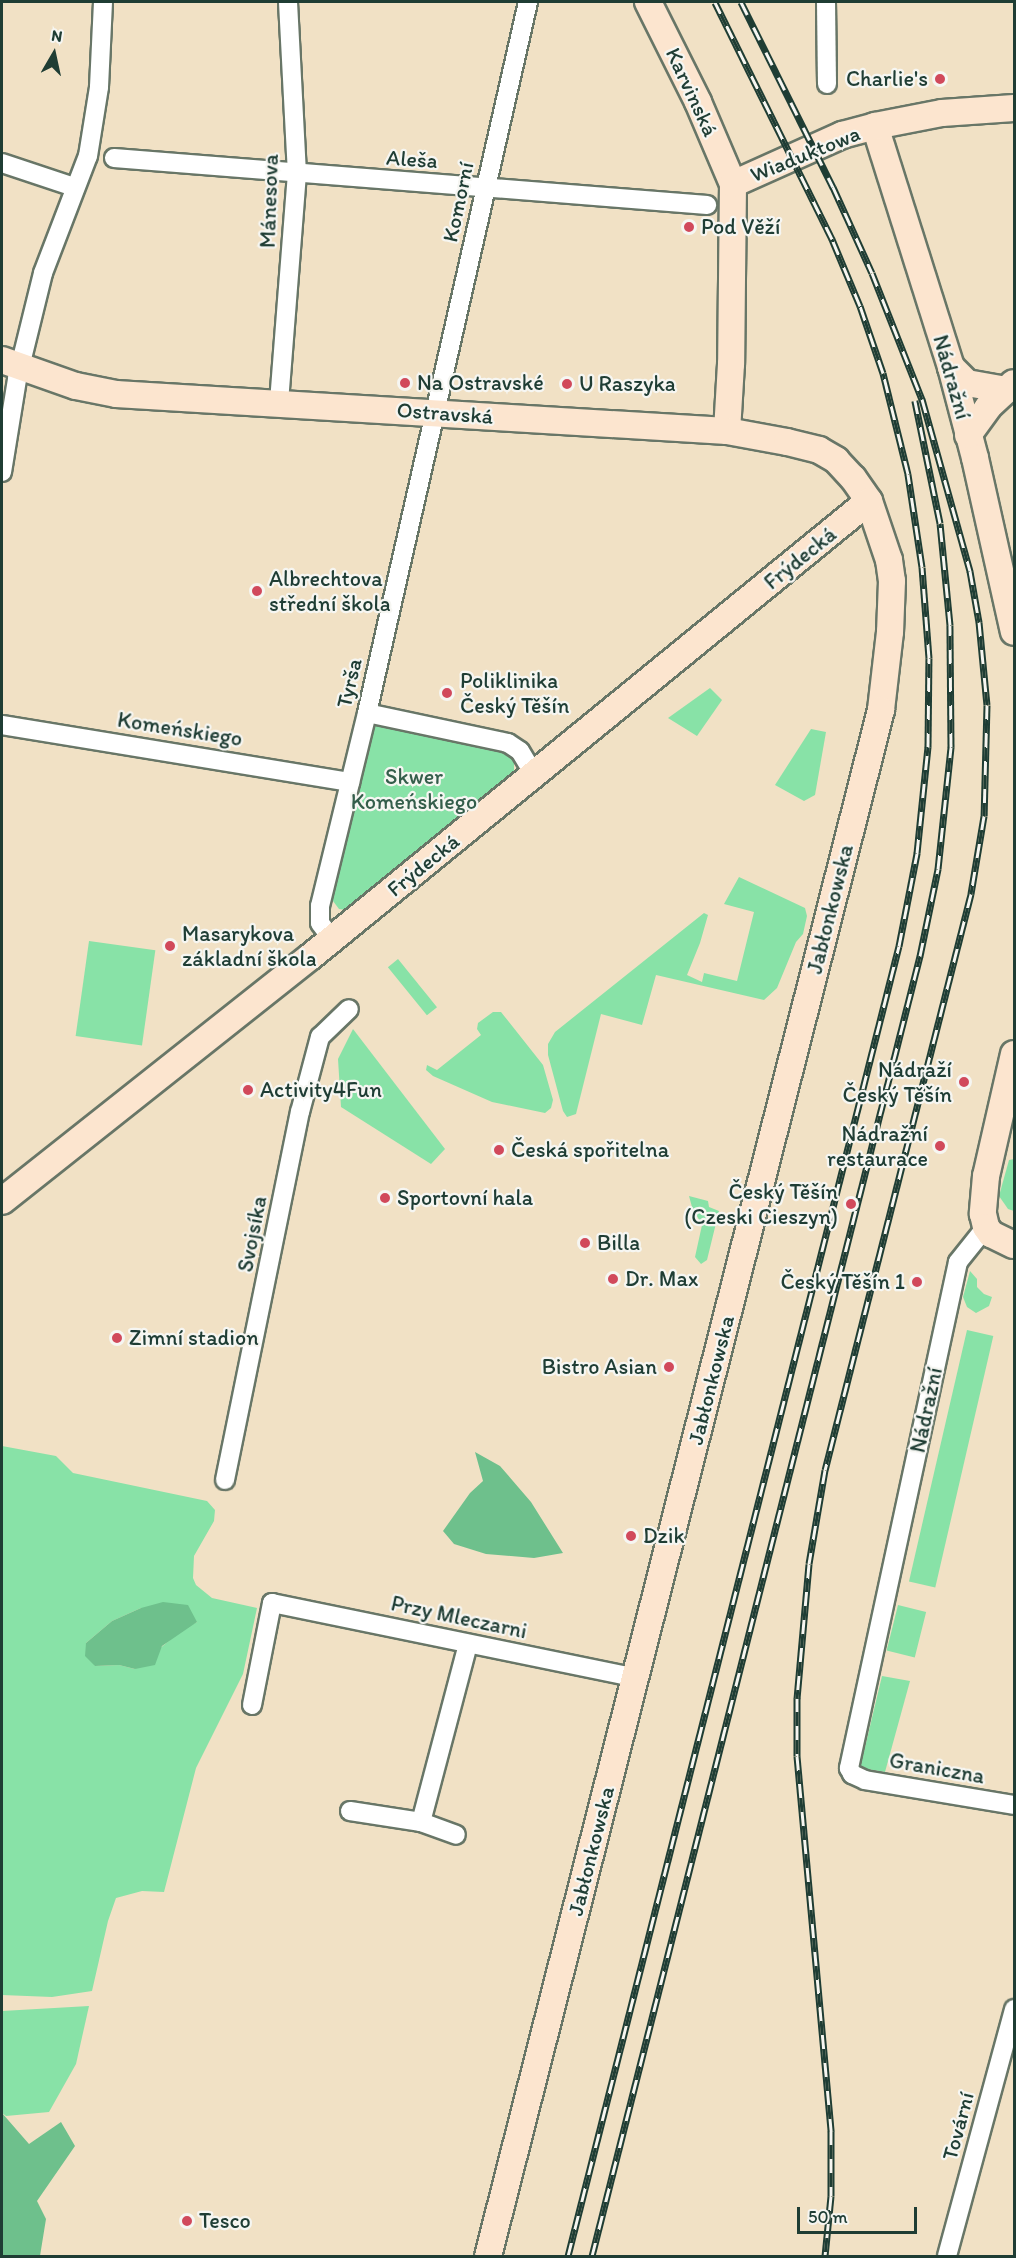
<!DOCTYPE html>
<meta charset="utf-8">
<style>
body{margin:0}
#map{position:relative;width:1016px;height:2258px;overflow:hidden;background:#f1e1c5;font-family:Itim,sans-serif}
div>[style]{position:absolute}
.green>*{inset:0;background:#88e2a7;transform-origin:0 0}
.forest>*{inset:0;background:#6ec08c}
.roads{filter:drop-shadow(2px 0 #687667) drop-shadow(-2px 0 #687667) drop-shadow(0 2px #687667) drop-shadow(0 -2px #687667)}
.street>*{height:18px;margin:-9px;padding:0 9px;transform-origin:9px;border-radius:9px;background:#fff}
.secondary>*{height:26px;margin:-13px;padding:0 13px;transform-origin:13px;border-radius:13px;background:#fce5cf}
.rail>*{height:7px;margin-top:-3.5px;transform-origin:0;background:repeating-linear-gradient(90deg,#f6f6f2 0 14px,#1f3d34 0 28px);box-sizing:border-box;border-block:2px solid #1f3d34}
.dots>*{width:16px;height:16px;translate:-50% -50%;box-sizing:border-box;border:3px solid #f6f6f2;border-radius:50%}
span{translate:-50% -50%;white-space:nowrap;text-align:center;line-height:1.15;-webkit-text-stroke:4.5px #f6f6f2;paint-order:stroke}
.poi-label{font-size:22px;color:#1f3d34}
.right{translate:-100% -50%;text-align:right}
.left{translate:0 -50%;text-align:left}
.street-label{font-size:22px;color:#1f3d34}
.park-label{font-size:22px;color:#345e4b}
.frame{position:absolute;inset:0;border:3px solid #1f3d34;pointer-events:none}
.north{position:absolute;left:24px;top:24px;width:60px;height:60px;-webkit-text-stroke:4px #f6f6f2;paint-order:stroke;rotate:9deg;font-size:16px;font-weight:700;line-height:24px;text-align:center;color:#1f3d34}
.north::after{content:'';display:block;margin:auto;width:21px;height:27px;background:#1f3d34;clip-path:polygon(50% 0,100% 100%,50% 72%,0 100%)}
.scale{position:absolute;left:797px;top:2207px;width:120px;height:27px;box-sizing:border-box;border:3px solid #1f3d34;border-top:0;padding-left:8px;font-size:18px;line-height:21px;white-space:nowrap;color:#1f3d34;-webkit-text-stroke:4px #f6f6f2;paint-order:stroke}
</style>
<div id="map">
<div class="green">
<div style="clip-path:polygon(710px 688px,722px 700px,697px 736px,668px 718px)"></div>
<div style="clip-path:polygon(372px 723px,506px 748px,514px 759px,514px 779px,353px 911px,339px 909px,330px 897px)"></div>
<div style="clip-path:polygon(811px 729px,826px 732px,815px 795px,804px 801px,775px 785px)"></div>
<div style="clip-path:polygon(739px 877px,805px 908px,807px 916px,803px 934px,796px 942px,777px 988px,764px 1000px,656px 975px,642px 1025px,601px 1014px,576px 1114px,567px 1117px,563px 1111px,548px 1055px,548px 1044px,555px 1032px,704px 913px,708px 915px,700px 943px,687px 975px,702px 982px,704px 973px,737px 981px,754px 912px,724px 904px)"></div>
<div style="left:89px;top:941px;width:67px;height:96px;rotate:8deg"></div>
<div style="left:398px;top:959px;width:62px;height:13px;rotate:51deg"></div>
<div style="clip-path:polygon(493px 1012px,501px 1012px,543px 1065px,553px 1100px,551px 1108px,545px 1113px,492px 1102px,433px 1076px,426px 1070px,427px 1065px,437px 1070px,481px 1035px,477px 1029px,478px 1023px)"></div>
<div style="clip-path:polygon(353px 1029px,445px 1149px,431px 1164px,341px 1107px,338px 1059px)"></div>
<div style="clip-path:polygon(1014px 1159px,1014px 1211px,1008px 1209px,999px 1196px,1009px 1160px)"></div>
<div style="clip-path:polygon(689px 1196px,708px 1201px,709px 1207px,719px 1211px,707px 1260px,701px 1264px,695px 1257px,702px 1225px,692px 1207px)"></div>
<div style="clip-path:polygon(970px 1271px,977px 1279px,977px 1287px,984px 1294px,992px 1297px,989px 1306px,976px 1313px,967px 1307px,963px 1297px)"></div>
<div style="left:967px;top:1330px;width:27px;height:258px;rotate:13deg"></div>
<div style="clip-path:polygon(evenodd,2px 1446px,56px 1456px,73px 1473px,207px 1501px,215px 1510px,214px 1521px,194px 1556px,193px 1578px,196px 1585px,212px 1598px,257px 1608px,243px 1674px,196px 1768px,164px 1892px,142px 1891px,116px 1898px,108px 1921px,92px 1991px,52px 1997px,2px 1995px,2px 1446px,141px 1608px,197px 1622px,182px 1630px,135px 1669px,119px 1665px,95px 1666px,86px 1643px,112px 1621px,141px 1608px)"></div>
<div style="left:898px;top:1605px;width:29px;height:47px;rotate:14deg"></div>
<div style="clip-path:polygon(882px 1676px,910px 1681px,885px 1772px,860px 1768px)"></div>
<div style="clip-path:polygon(89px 2006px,76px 2064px,49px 2112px,6px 2116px,2px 2113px,2px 2011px)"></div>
</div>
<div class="forest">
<div style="clip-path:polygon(475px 1452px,500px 1466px,531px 1502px,563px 1553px,534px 1558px,486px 1554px,454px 1544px,443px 1531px,470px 1493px,483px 1481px)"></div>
<div style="clip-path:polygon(163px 1602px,188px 1605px,197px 1622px,162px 1646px,155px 1665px,135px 1669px,119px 1665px,95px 1666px,85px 1656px,86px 1643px,112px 1621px,141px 1608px)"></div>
<div style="clip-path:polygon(2px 2113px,29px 2144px,61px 2122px,75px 2146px,37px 2201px,46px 2219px,40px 2256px,2px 2256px)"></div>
</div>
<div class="roads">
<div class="street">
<div style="left:826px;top:2px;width:82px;rotate:89.3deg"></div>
<div style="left:114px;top:158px;width:595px;rotate:4.53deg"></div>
<div style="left:2px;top:163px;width:76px;rotate:18.4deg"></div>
<div style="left:279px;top:402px;width:229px;rotate:-85.5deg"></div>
<div style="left:297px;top:174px;width:172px;rotate:-93deg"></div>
<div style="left:2px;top:472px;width:94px;rotate:-80.8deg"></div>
<div style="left:17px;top:379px;width:109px;rotate:-76.2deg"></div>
<div style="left:43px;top:273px;width:125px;rotate:-69deg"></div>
<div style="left:88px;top:156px;width:70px;rotate:-80.9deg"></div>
<div style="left:99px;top:87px;width:85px;rotate:-87.3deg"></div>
<div style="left:367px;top:713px;width:144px;rotate:12deg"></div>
<div style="left:508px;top:743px;width:14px;rotate:34deg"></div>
<div style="left:520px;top:751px;width:27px;rotate:59deg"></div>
<div style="left:2px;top:725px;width:353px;rotate:9.3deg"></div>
<div style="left:332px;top:939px;width:20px;rotate:-127deg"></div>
<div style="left:320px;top:923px;width:17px;rotate:-90deg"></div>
<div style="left:320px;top:906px;width:199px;rotate:-76.3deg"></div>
<div style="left:367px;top:713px;width:729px;rotate:-77.24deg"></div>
<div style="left:986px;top:1227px;width:45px;rotate:128.7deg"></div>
<div style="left:958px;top:1262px;width:518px;rotate:102.16deg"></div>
<div style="left:849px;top:1768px;width:7px;rotate:63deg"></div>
<div style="left:852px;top:1774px;width:14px;rotate:25deg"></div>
<div style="left:865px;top:1780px;width:151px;rotate:9.5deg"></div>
<div style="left:225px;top:1480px;width:376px;rotate:-78.5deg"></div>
<div style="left:300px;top:1112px;width:78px;rotate:-75.1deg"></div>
<div style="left:320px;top:1037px;width:40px;rotate:-44deg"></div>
<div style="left:252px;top:1705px;width:104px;rotate:-78.9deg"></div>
<div style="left:272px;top:1603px;width:373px;rotate:11.6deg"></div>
<div style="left:350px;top:1811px;width:72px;rotate:8.8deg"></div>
<div style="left:421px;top:1822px;width:37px;rotate:20deg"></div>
<div style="left:421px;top:1822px;width:184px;rotate:-75.2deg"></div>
<div style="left:947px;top:2256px;width:256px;rotate:-74.8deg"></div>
</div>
<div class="secondary">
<div style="left:648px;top:2px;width:112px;rotate:63.4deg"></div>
<div style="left:698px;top:102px;width:89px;rotate:66.9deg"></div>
<div style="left:733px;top:184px;width:180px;rotate:90.6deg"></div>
<div style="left:731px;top:364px;width:67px;rotate:93.4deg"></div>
<div style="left:875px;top:126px;width:253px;rotate:72.5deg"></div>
<div style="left:951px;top:367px;width:94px;rotate:75.2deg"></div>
<div style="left:975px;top:458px;width:178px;rotate:77.4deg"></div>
<div style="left:733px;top:184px;width:120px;rotate:-24.2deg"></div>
<div style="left:842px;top:135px;width:34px;rotate:-15deg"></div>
<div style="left:875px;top:126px;width:68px;rotate:-11deg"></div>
<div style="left:942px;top:113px;width:72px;rotate:-4deg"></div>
<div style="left:2px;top:360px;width:78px;rotate:19.4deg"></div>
<div style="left:76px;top:386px;width:41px;rotate:11.3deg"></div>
<div style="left:116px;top:394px;width:612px;rotate:3.47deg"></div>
<div style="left:727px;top:431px;width:61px;rotate:10.4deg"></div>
<div style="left:787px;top:442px;width:33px;rotate:14deg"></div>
<div style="left:819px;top:450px;width:20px;rotate:30deg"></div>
<div style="left:836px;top:460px;width:25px;rotate:47deg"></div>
<div style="left:853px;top:478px;width:28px;rotate:55deg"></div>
<div style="left:869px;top:501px;width:62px;rotate:71.3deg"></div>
<div style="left:889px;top:560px;width:21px;rotate:82deg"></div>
<div style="left:892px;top:581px;width:51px;rotate:92.2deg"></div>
<div style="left:890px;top:632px;width:79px;rotate:96.6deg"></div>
<div style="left:881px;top:710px;width:1595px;rotate:104.26deg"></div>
<div style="left:951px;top:367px;width:23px;rotate:45deg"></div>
<div style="left:967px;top:383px;width:40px;rotate:10deg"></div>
<div style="left:968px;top:435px;width:34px;rotate:-54deg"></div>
<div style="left:988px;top:407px;width:35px;rotate:-43deg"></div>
<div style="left:1014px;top:1054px;width:125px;rotate:102.9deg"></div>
<div style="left:986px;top:1176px;width:38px;rotate:95deg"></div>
<div style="left:983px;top:1214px;width:13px;rotate:77deg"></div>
<div style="left:986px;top:1227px;width:9px;rotate:54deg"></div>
<div style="left:991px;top:1234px;width:25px;rotate:26deg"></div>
<div style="left:2px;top:1201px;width:393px;rotate:-38.4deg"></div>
<div style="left:310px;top:957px;width:721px;rotate:-39.21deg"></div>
</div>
</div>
<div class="rail">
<div style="left:741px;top:2px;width:207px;rotate:63.6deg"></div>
<div style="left:833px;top:187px;width:94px;rotate:65.6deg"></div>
<div style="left:872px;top:273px;width:136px;rotate:68.4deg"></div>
<div style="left:922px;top:399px;width:179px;rotate:74.4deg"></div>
<div style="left:970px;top:571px;width:52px;rotate:80deg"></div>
<div style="left:979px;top:622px;width:83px;rotate:84.5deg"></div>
<div style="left:987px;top:705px;width:111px;rotate:91.5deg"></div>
<div style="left:984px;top:816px;width:79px;rotate:99.5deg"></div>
<div style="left:971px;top:894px;width:594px;rotate:104.22deg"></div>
<div style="left:825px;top:1470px;width:95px;rotate:99.7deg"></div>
<div style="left:809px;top:1564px;width:135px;rotate:95.1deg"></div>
<div style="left:797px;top:1698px;width:58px;rotate:90deg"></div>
<div style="left:797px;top:1756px;width:377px;rotate:84.8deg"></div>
<div style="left:831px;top:2131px;width:65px;rotate:90deg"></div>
<div style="left:831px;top:2196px;width:60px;rotate:95.7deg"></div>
<div style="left:568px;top:2256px;width:1351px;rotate:-75.82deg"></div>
<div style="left:899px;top:946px;width:95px;rotate:-79deg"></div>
<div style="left:917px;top:853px;width:107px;rotate:-84.1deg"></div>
<div style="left:928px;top:747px;width:89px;rotate:-89.4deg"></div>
<div style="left:929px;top:658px;width:91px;rotate:-94.4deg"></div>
<div style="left:922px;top:567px;width:94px;rotate:-98.6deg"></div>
<div style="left:908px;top:474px;width:104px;rotate:-103.9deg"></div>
<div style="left:883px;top:373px;width:71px;rotate:-108.9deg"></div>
<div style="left:860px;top:306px;width:73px;rotate:-112.7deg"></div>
<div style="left:832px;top:239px;width:264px;rotate:-116.3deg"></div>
<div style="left:592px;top:2256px;width:1341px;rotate:-75.84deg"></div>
<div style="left:920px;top:956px;width:89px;rotate:-78.3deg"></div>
<div style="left:938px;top:869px;width:123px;rotate:-83.9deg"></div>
<div style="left:951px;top:747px;width:122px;rotate:-90.5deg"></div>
<div style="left:950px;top:625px;width:102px;rotate:-95.6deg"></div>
<div style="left:940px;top:523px;width:125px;rotate:-101.6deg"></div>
</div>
<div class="dots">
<div style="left:940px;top:79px;background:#d1495b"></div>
<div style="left:689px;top:227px;background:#d1495b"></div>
<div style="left:405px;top:383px;background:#d1495b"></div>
<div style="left:567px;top:384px;background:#d1495b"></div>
<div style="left:257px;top:591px;background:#d1495b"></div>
<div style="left:447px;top:693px;background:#d1495b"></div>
<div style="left:170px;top:946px;background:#d1495b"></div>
<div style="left:964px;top:1082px;background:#d1495b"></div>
<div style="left:248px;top:1090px;background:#d1495b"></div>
<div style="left:940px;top:1146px;background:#d1495b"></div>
<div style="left:499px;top:1150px;background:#d1495b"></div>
<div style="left:385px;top:1198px;background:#d1495b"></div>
<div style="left:851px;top:1204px;background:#d1495b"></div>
<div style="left:585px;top:1243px;background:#d1495b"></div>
<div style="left:613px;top:1279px;background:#d1495b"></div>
<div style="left:917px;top:1282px;background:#d1495b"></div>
<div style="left:117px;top:1338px;background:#d1495b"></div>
<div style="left:669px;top:1367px;background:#d1495b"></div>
<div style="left:631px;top:1536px;background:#d1495b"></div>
<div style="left:187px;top:2221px;background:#d1495b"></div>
</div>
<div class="poi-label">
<span class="right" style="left:928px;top:79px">Charlie's</span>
<span class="left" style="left:701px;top:227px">Pod Věží</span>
<span class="left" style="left:417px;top:383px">Na Ostravské</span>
<span class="left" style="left:579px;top:384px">U Raszyka</span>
<span class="left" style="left:269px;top:591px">Albrechtova<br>střední škola</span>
<span class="left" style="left:460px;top:693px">Poliklinika<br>Český Těšín</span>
<span class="left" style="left:182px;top:946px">Masarykova<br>základní škola</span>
<span class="right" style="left:952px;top:1082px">Nádraží<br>Český Těšín</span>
<span class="left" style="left:260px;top:1090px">Activity4Fun</span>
<span class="right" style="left:928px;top:1146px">Nádražní<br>restaurace</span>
<span class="left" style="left:511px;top:1150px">Česká spořitelna</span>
<span class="right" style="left:838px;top:1204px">Český Těšín<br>(Czeski Cieszyn)</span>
<span class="left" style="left:397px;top:1198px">Sportovní hala</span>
<span class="left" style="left:597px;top:1243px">Billa</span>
<span class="left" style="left:625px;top:1279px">Dr. Max</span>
<span class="right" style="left:905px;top:1282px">Český Těšín 1</span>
<span class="left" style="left:129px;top:1338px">Zimní stadion</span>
<span class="right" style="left:657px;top:1367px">Bistro Asian</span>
<span class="left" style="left:643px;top:1536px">Dzik</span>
<span class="left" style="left:199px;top:2221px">Tesco</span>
</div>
<div class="street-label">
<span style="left:692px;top:92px;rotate:65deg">Karvinská</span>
<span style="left:805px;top:154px;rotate:-22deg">Wiaduktowa</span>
<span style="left:412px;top:159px;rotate:4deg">Aleša</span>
<span style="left:269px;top:201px;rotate:-88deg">Mánesova</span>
<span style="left:458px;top:202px;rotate:-78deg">Komorní</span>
<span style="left:952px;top:377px;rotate:74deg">Nádražní</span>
<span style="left:445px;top:413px;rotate:4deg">Ostravská</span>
<span style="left:800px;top:558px;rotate:-39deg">Frýdecká</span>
<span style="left:349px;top:683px;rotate:-77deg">Tyrša</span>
<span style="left:180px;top:729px;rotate:9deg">Komeńskiego</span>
<span style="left:423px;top:865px;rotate:-39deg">Frýdecká</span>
<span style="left:830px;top:909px;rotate:-76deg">Jabłonkowska</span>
<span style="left:252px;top:1234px;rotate:-79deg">Svojsíka</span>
<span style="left:711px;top:1380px;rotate:-76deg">Jabłonkowska</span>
<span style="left:926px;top:1410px;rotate:-78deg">Nádražní</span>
<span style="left:459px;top:1617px;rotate:12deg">Przy Mleczarni</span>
<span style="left:937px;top:1768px;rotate:10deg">Graniczna</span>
<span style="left:591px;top:1851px;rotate:-76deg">Jabłonkowska</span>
<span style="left:958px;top:2126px;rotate:-75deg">Tovární</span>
</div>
<div class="park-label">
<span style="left:414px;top:789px">Skwer<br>Komeńskiego</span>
</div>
<div class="frame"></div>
<div class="north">N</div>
<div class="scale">50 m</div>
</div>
